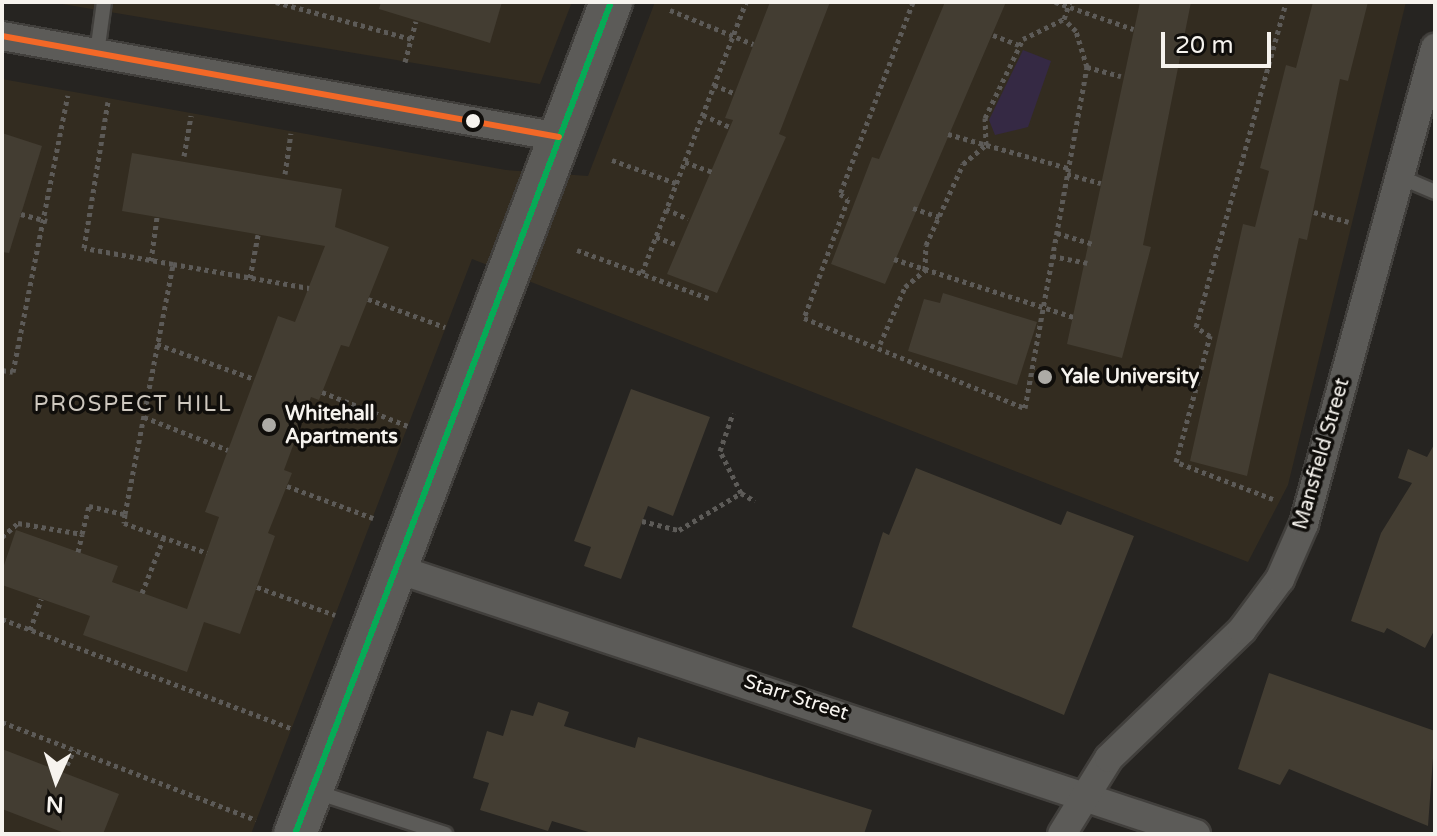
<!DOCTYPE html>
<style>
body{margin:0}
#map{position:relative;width:1437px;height:836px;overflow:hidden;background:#262421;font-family:"Varela Round",sans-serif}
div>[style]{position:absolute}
.built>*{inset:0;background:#332c20}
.green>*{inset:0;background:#352944}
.building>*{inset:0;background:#433d32}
.path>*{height:5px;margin-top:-2.5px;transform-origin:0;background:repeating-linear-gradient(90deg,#5d5b58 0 4px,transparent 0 8px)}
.roads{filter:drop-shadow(2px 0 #413f3c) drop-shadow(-2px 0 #413f3c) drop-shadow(0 2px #413f3c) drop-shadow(0 -2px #413f3c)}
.service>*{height:14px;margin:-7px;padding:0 7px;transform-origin:7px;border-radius:7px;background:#5c5b58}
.minor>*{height:28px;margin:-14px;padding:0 14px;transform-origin:14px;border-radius:14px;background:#5c5b58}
.secondary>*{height:42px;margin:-21px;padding:0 21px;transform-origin:21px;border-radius:21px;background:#5c5b58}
.bus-1>*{height:6px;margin:-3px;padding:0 3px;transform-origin:3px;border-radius:3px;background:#06aa56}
.bus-2>*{height:6px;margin:-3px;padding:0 3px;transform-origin:3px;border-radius:3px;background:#f36827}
.dots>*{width:22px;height:22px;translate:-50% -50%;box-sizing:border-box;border:4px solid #100e0b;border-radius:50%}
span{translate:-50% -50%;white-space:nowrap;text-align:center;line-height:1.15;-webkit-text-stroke:7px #100e0b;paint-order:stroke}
.poi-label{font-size:20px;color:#f6f3ee;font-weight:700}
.left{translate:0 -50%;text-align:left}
.street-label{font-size:20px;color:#f6f3ee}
.neighbourhood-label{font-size:22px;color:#cec8bf;letter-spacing:2px}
.frame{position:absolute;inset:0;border:4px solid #f6f3ee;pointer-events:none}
.north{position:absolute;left:16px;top:740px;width:80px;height:80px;-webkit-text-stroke:6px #100e0b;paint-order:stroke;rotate:183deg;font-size:22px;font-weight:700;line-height:32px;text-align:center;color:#f6f3ee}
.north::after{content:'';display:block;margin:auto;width:28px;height:36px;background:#f6f3ee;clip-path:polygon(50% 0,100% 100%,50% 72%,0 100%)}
.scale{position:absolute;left:1161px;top:32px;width:110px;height:36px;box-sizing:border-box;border:4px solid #f6f3ee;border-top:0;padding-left:10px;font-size:24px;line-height:28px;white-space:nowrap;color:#f6f3ee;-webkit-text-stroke:6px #100e0b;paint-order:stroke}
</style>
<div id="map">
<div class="built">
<div style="clip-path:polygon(50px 2px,572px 2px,540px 84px)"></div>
<div style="clip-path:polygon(655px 2px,1406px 2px,1288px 485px,1248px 562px,472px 259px,251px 834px,2px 834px,2px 79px,506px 170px,588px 176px)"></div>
</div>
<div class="green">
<div style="clip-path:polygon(1023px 50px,1051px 61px,1028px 127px,995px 135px,989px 120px)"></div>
</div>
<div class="building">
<div style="clip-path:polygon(381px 2px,502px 2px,490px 43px,379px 9px)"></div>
<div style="clip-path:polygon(770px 2px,830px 2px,779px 134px,786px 137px,717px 293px,667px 274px,733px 120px,725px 118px)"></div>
<div style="clip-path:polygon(945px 2px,1006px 2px,885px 284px,831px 264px,872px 157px,879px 159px)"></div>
<div style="clip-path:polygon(1140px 2px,1191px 2px,1143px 245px,1151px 247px,1122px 358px,1067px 344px)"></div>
<div style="clip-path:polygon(1313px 2px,1368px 2px,1348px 81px,1340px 79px,1307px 240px,1299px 238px,1247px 476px,1190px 461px,1243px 224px,1255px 227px,1269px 171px,1260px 168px,1286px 65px,1296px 68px)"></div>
<div style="clip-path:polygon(2px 133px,42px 146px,9px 253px,2px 252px)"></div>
<div style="clip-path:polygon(132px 153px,342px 189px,335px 227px,389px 247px,349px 347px,341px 345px,319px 400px,311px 397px,284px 470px,292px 473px,268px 533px,275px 536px,240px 634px,204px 622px,187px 672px,83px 635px,90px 616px,2px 585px,2px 571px,16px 530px,118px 566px,112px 582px,187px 609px,219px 517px,205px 512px,278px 316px,295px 322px,325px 246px,122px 211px)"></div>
<div style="clip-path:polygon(943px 293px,1037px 322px,1017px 385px,908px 351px,924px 299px,940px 303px)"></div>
<div style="clip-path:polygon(631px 389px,710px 417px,673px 516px,648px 506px,621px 579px,584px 566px,591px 547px,574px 541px)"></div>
<div style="clip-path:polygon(1435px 443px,1435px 629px,1425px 648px,1387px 628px,1384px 633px,1351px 621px,1381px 533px,1412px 483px,1398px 478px,1408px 449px,1427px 457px)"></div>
<div style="clip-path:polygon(916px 468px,1061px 525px,1067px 511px,1134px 536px,1064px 715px,852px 627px,883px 532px,889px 535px)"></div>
<div style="clip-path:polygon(1269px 673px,1435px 731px,1428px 826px,1289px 769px,1280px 785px,1238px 769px)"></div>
<div style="clip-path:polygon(538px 702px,569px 712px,564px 726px,635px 748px,638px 737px,872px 810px,864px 834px,595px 834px,552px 821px,548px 831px,480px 810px,489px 783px,473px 778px,487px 731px,503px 736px,511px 710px,533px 716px)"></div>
<div style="clip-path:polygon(2px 749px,119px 794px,103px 834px,67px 834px,2px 809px)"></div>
</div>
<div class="path">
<div style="left:276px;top:2px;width:140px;rotate:15.3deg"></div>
<div style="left:913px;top:2px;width:205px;rotate:110.8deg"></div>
<div style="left:840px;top:194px;width:9px;rotate:32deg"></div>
<div style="left:848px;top:199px;width:127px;rotate:110.3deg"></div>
<div style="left:804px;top:318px;width:239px;rotate:22.2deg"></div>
<div style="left:1025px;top:408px;width:347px;rotate:-79.7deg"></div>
<div style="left:1087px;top:67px;width:38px;rotate:-107deg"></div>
<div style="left:1076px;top:31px;width:17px;rotate:-135deg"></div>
<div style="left:1064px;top:19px;width:18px;rotate:-71deg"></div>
<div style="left:1055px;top:2px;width:83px;rotate:19.1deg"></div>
<div style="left:670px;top:10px;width:90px;rotate:22.3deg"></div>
<div style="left:993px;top:35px;width:28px;rotate:21deg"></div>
<div style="left:405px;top:62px;width:42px;rotate:-75deg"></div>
<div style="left:1087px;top:67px;width:35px;rotate:15deg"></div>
<div style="left:714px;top:85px;width:22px;rotate:22deg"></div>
<div style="left:703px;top:115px;width:30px;rotate:24deg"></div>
<div style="left:948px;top:134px;width:125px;rotate:15.8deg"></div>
<div style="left:184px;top:156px;width:41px;rotate:-80.1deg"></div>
<div style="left:612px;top:160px;width:68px;rotate:19.8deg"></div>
<div style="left:685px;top:162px;width:30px;rotate:20deg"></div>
<div style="left:285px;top:174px;width:41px;rotate:-81.7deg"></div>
<div style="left:1067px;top:174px;width:35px;rotate:15deg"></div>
<div style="left:913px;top:208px;width:28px;rotate:19deg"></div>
<div style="left:666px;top:209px;width:24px;rotate:24deg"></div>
<div style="left:1314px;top:212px;width:36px;rotate:16deg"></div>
<div style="left:21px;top:214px;width:27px;rotate:15deg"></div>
<div style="left:1057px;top:233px;width:38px;rotate:17deg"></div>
<div style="left:656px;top:237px;width:23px;rotate:20deg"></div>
<div style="left:577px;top:250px;width:140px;rotate:20.1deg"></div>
<div style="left:1052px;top:256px;width:36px;rotate:11deg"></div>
<div style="left:894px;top:259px;width:189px;rotate:17.9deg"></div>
<div style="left:151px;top:261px;width:44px;rotate:-82.2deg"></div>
<div style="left:173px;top:264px;width:138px;rotate:10deg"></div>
<div style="left:642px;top:273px;width:290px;rotate:-69deg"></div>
<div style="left:250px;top:278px;width:44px;rotate:-79.5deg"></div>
<div style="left:368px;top:299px;width:82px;rotate:20deg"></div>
<div style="left:157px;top:344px;width:103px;rotate:19.8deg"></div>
<div style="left:880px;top:344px;width:62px;rotate:-66.3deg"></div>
<div style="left:905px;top:287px;width:26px;rotate:-40deg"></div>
<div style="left:925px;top:270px;width:25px;rotate:-88deg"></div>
<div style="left:926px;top:245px;width:89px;rotate:-65.4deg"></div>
<div style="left:963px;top:164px;width:30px;rotate:-40deg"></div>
<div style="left:986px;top:145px;width:27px;rotate:-92deg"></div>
<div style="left:985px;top:118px;width:88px;rotate:-64.3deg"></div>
<div style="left:1023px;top:39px;width:46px;rotate:-26deg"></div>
<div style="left:2px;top:370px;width:11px;rotate:10deg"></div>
<div style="left:13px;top:372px;width:282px;rotate:-78.8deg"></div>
<div style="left:322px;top:392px;width:92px;rotate:21.6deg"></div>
<div style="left:144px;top:417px;width:90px;rotate:21.4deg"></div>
<div style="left:287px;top:486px;width:92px;rotate:20.4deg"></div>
<div style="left:741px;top:493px;width:16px;rotate:30deg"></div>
<div style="left:1273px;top:499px;width:104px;rotate:-159.1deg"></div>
<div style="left:1176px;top:462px;width:131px;rotate:-74.9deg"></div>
<div style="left:1210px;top:336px;width:17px;rotate:-147deg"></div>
<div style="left:1196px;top:327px;width:337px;rotate:-74.5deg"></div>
<div style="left:125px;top:514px;width:9px;rotate:96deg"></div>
<div style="left:124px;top:523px;width:88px;rotate:19.9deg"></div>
<div style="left:642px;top:521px;width:38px;rotate:14deg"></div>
<div style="left:679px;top:530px;width:72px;rotate:-30.8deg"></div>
<div style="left:741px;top:493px;width:47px;rotate:-116.6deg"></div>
<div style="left:720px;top:451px;width:40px;rotate:-71.1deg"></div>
<div style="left:2px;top:537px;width:21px;rotate:-41deg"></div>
<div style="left:18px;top:523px;width:65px;rotate:9.8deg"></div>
<div style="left:82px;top:534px;width:29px;rotate:-76deg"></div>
<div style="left:89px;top:506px;width:37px;rotate:13deg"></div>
<div style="left:125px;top:514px;width:255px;rotate:-79.1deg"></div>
<div style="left:173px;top:264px;width:90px;rotate:-169.8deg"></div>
<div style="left:84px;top:248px;width:148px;rotate:-80.7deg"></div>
<div style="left:78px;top:552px;width:18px;rotate:-77deg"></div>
<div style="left:257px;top:587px;width:83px;rotate:19.7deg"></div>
<div style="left:142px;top:593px;width:60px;rotate:-68.6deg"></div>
<div style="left:2px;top:619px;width:309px;rotate:20.7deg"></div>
<div style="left:30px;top:630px;width:33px;rotate:-70deg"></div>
<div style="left:2px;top:722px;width:272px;rotate:21.1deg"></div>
<div style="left:67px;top:765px;width:17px;rotate:-65deg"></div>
</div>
<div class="roads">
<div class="service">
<div style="left:97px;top:53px;width:51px;rotate:-82.2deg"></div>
<div style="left:1400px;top:177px;width:38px;rotate:23deg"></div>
<div style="left:316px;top:792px;width:136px;rotate:18deg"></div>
</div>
<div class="minor">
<div style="left:2px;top:36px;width:566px;rotate:10.28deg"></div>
<div style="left:394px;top:568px;width:845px;rotate:18.35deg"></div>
<div style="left:1062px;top:834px;width:89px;rotate:-58.3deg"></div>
<div style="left:1109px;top:758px;width:185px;rotate:-43.9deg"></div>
<div style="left:1242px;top:630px;width:64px;rotate:-53.3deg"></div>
<div style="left:1280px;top:579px;width:60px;rotate:-66.4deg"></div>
<div style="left:1304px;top:524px;width:494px;rotate:-74.6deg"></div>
</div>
<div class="secondary">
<div style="left:295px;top:834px;width:890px;rotate:-69.2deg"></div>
</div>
</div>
<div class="bus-1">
<div style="left:295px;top:834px;width:890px;rotate:-69.2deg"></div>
</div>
<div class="bus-2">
<div style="left:2px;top:36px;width:566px;rotate:10.28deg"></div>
</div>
<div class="dots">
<div style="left:473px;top:121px;background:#f6f3ee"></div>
<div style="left:1045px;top:377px;background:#adaba6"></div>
<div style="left:269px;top:425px;background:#adaba6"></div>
</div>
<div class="poi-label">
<span class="left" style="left:1061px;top:377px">Yale University</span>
<span class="left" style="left:285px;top:426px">Whitehall<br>Apartments</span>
</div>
<div class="street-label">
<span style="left:1322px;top:454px;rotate:-74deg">Mansfield Street</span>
<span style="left:796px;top:698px;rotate:18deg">Starr Street</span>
</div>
<div class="neighbourhood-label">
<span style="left:133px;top:405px">PROSPECT HILL</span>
</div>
<div class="frame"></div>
<div class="north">N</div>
<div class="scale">20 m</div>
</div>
